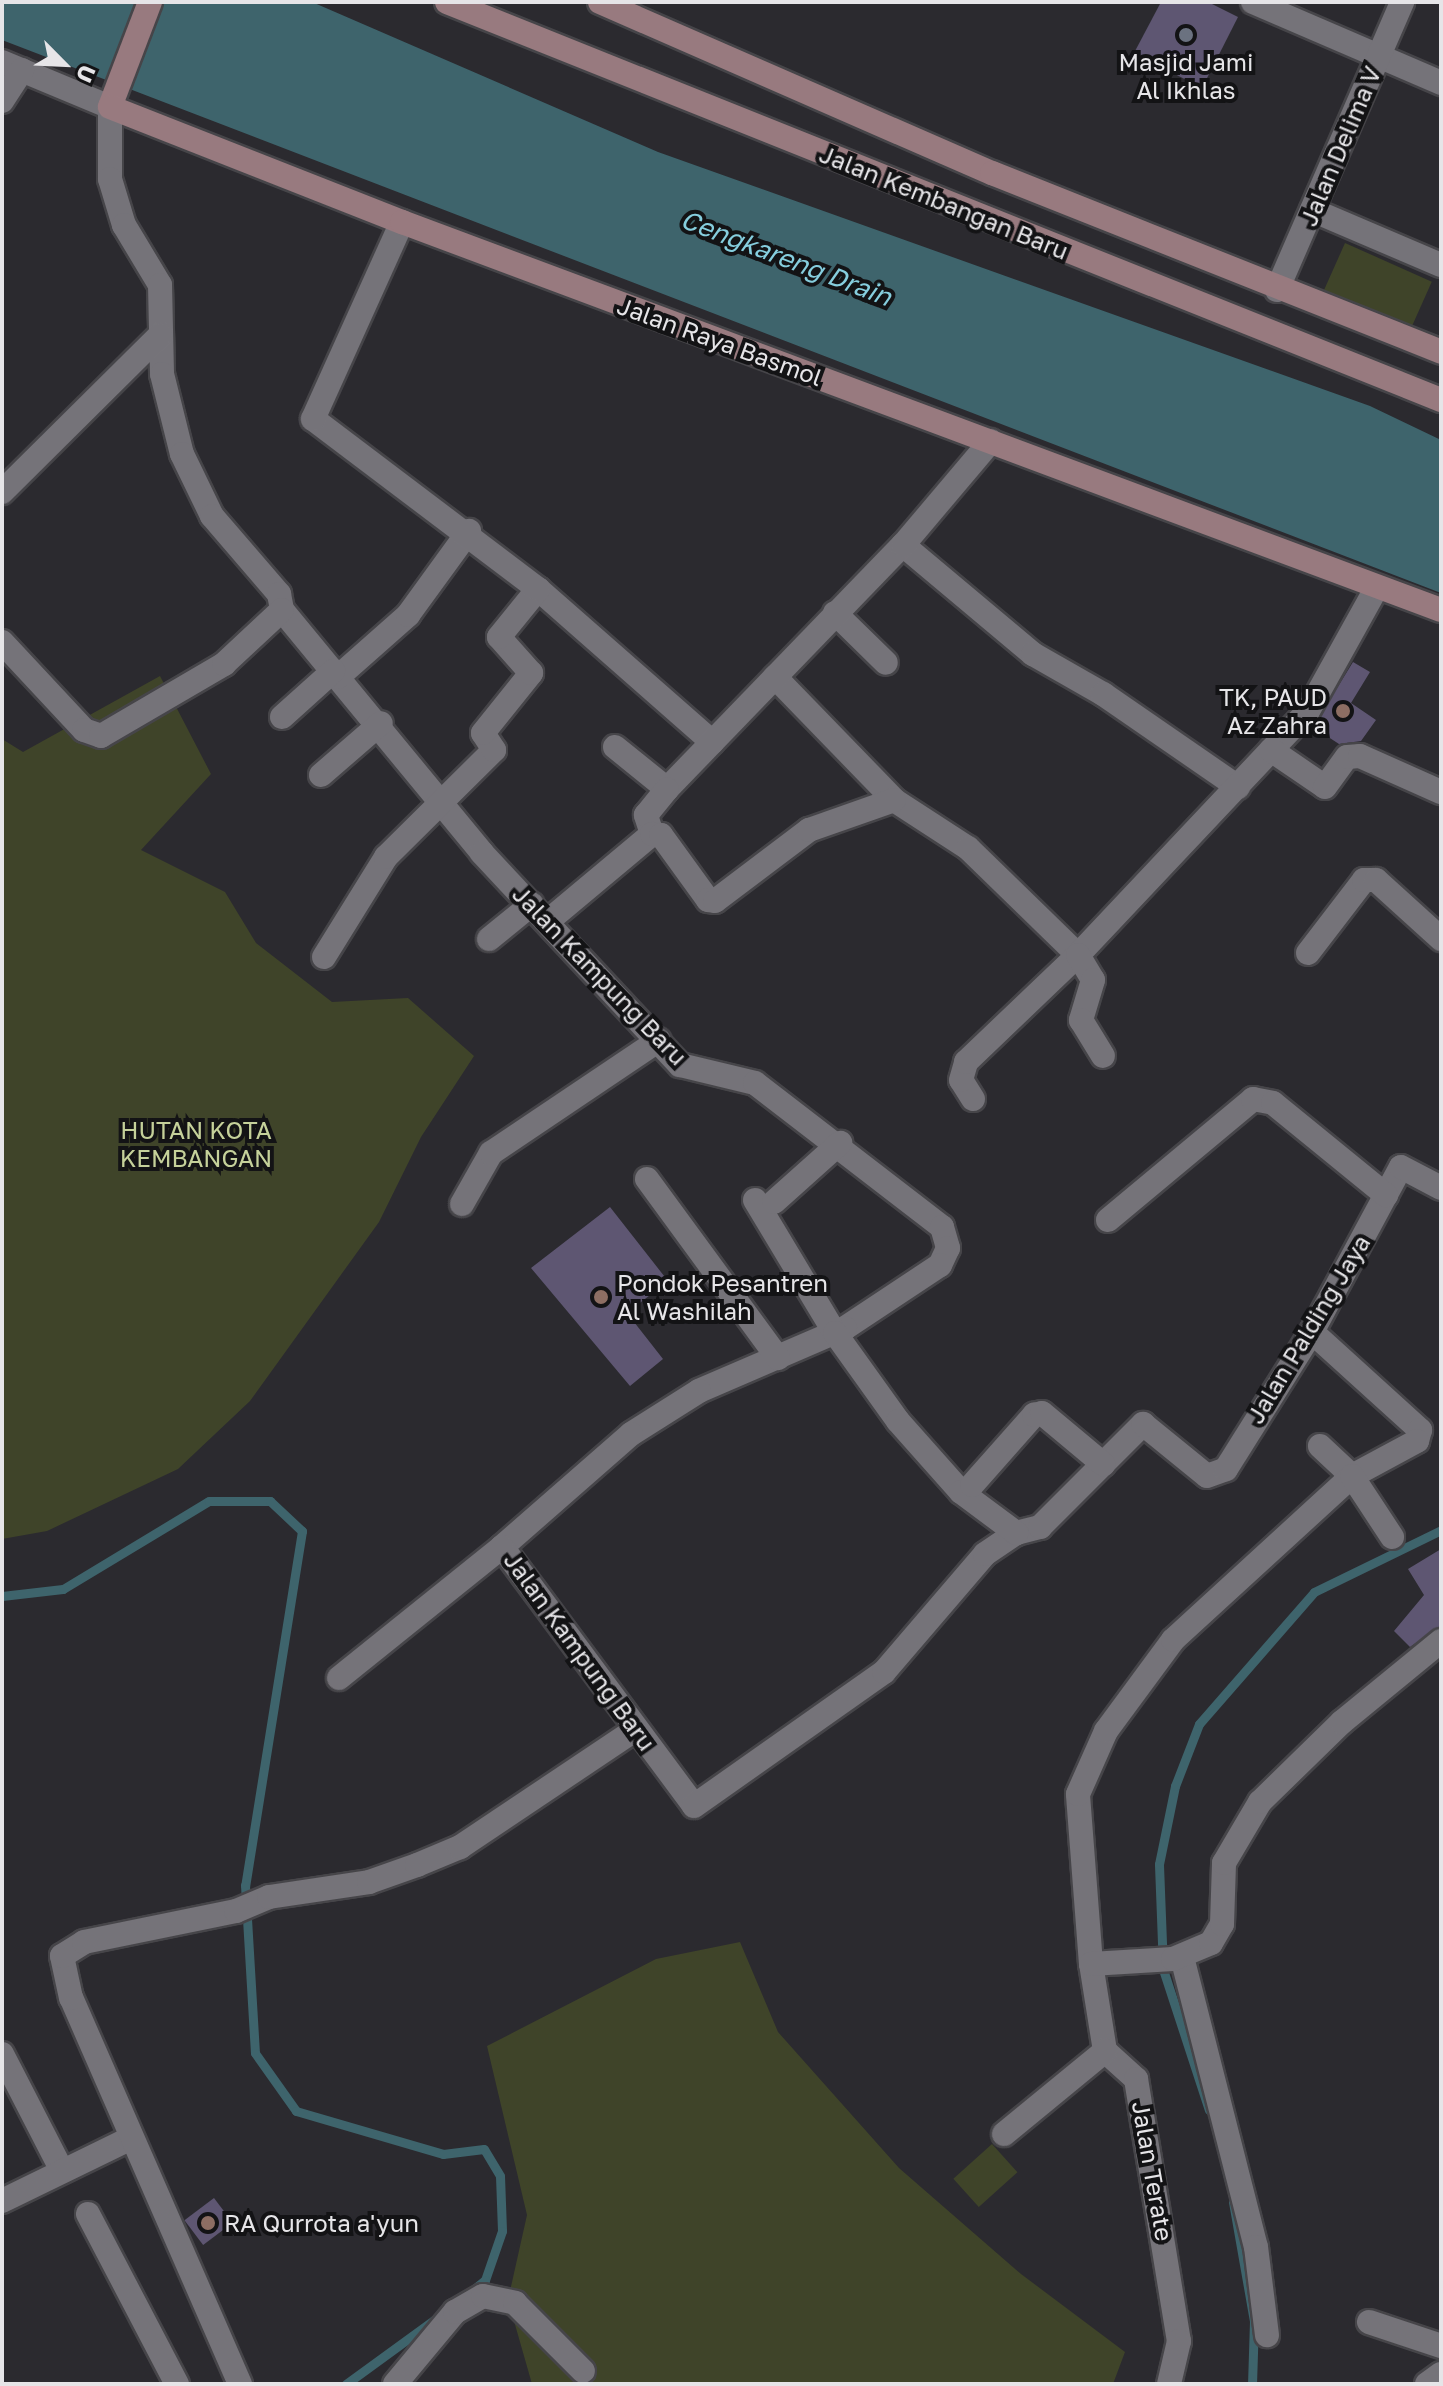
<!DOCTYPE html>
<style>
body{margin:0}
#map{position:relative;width:1443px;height:2386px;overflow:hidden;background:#2b2a2f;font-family:"Golos Text",sans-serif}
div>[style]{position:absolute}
.green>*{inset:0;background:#3f4429;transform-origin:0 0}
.water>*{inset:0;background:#3e646c}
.stream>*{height:9px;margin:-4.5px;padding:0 4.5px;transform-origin:4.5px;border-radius:4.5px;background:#3e646c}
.building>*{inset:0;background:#5e5672;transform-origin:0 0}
.roads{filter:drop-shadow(2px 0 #464549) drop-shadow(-2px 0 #464549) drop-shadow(0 2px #464549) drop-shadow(0 -2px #464549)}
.street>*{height:24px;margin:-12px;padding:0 12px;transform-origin:12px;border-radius:12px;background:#757379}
.secondary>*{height:24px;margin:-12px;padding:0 12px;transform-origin:12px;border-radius:12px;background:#987a7f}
.dots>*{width:22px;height:22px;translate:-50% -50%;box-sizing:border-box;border:4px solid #131315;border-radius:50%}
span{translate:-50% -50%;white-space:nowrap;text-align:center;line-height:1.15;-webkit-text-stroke:8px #131315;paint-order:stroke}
.poi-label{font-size:24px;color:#e6e5e8}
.right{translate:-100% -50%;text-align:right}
.left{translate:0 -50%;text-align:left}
.street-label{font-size:24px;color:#e6e5e8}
.park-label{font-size:24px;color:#c5d19a}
.water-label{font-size:26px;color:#86cede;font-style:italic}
.frame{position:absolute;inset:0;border:4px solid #e6e5e8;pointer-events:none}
.north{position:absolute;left:24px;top:24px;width:80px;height:80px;-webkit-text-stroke:6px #131315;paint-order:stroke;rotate:114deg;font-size:22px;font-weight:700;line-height:32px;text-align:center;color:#e6e5e8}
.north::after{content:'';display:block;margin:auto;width:28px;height:36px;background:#e6e5e8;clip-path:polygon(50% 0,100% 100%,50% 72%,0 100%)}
</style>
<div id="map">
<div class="green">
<div style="left:1345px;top:243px;width:95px;height:54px;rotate:24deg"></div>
<div style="clip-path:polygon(160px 676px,211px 774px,141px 850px,225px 892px,256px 943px,332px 1002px,408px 998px,474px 1056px,421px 1137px,379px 1222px,250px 1401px,178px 1469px,47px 1531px,2px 1539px,2px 739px,23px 752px)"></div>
<div style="clip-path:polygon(740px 1942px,778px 2032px,899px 2168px,1021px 2274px,1125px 2352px,1113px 2384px,532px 2384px,508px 2300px,527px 2215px,487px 2046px,656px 1959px)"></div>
<div style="left:992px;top:2144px;width:38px;height:52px;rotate:48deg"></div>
</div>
<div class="water">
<div style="clip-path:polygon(2px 2px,312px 2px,658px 152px,1370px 406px,1441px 440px,1441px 593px,2px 40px)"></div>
</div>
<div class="stream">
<div style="left:2px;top:1596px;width:61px;rotate:-6.5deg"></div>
<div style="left:63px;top:1589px;width:170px;rotate:-31.1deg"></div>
<div style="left:209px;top:1501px;width:61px"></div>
<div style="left:270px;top:1501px;width:44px;rotate:43.2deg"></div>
<div style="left:302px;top:1531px;width:359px;rotate:99.1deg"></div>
<div style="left:245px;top:1885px;width:168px;rotate:86.6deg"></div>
<div style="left:255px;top:2053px;width:71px;rotate:54.7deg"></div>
<div style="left:296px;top:2111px;width:153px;rotate:16.3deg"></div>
<div style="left:443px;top:2154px;width:41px;rotate:-7deg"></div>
<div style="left:484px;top:2149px;width:31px;rotate:59deg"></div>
<div style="left:500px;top:2176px;width:55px;rotate:87.9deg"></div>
<div style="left:502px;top:2231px;width:52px;rotate:109.1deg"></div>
<div style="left:485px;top:2280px;width:21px;rotate:141deg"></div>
<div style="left:1209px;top:2110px;width:148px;rotate:-108.1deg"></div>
<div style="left:1163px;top:1969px;width:105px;rotate:-92.2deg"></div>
<div style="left:1159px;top:1864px;width:80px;rotate:-78.4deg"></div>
<div style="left:1175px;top:1786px;width:66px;rotate:-68.8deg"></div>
<div style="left:1199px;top:1724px;width:175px;rotate:-48.9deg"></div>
<div style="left:1314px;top:1592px;width:141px;rotate:-26deg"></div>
<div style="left:1233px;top:2202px;width:121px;rotate:80deg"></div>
<div style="left:1254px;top:2321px;width:63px;rotate:91.8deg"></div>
<div style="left:346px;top:2384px;width:114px;rotate:-36.1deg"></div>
</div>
<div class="building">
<div style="clip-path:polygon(1161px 2px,1208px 2px,1238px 17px,1202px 88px,1134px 53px)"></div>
<div style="clip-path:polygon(1353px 662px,1370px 672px,1351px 703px,1376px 720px,1361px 741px,1339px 744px,1313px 727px)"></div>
<div style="clip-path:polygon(610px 1207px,668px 1281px,627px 1313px,663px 1359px,630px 1386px,531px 1268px)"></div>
<div style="clip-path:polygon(1441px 1549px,1441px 1626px,1410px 1647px,1394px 1631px,1424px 1595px,1408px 1569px)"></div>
<div style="left:214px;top:2198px;width:31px;height:37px;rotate:53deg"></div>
</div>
<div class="roads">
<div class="street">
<div style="left:1253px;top:2px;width:205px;rotate:23.3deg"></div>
<div style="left:2px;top:62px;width:117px;rotate:22.6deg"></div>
<div style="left:110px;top:107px;width:72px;rotate:90deg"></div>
<div style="left:110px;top:179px;width:48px;rotate:73.1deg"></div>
<div style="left:124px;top:225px;width:70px;rotate:59deg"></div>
<div style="left:160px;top:285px;width:89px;rotate:88.7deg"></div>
<div style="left:162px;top:374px;width:82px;rotate:76deg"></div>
<div style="left:182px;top:454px;width:69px;rotate:64.2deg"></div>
<div style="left:212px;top:516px;width:103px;rotate:49.3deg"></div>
<div style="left:279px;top:594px;width:16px;rotate:79deg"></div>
<div style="left:282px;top:610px;width:315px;rotate:50.5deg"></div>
<div style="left:482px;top:853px;width:290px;rotate:47deg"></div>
<div style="left:680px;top:1065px;width:77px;rotate:13.5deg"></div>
<div style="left:755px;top:1083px;width:236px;rotate:37.6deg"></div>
<div style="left:942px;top:1227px;width:22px;rotate:74deg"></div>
<div style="left:948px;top:1248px;width:19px;rotate:115deg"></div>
<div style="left:940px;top:1265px;width:114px;rotate:146.4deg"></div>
<div style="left:845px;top:1328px;width:159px;rotate:156.7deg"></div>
<div style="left:699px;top:1391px;width:80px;rotate:147.7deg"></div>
<div style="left:631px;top:1434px;width:171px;rotate:138.8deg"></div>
<div style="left:502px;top:1547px;width:322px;rotate:53.4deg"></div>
<div style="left:694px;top:1806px;width:232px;rotate:-35.2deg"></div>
<div style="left:884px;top:1672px;width:155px;rotate:-49.4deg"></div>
<div style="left:985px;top:1554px;width:37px;rotate:-34deg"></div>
<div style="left:1016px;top:1533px;width:25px;rotate:-14deg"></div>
<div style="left:1040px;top:1527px;width:146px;rotate:-45deg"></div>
<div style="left:1143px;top:1424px;width:82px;rotate:39.1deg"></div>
<div style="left:1207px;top:1476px;width:20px;rotate:-20deg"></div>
<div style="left:1226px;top:1469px;width:162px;rotate:-57.9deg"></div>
<div style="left:1312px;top:1332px;width:187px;rotate:-61.7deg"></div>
<div style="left:1401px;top:1167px;width:45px;rotate:27.7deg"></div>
<div style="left:2px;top:101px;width:37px;rotate:-57deg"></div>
<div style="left:1312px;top:210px;width:140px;rotate:23.1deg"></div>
<div style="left:1277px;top:290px;width:314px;rotate:-66.5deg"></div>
<div style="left:2px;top:492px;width:223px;rotate:-44.8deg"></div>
<div style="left:903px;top:545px;width:170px;rotate:40deg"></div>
<div style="left:1033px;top:654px;width:81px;rotate:29.7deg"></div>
<div style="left:1103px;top:694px;width:164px;rotate:34.6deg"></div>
<div style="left:538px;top:589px;width:232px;rotate:41.3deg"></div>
<div style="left:835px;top:613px;width:71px;rotate:44.4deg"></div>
<div style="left:2px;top:642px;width:120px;rotate:47deg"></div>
<div style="left:84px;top:730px;width:18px;rotate:19deg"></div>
<div style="left:101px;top:736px;width:143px;rotate:-30.3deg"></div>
<div style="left:224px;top:664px;width:79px;rotate:-43deg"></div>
<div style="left:338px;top:677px;width:94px;rotate:-41.5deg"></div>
<div style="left:408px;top:615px;width:104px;rotate:-54deg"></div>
<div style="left:775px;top:677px;width:171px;rotate:45.9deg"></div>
<div style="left:894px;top:800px;width:88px;rotate:33deg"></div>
<div style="left:968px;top:848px;width:153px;rotate:44.2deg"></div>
<div style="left:1078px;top:955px;width:335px;rotate:-46.7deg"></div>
<div style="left:1308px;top:711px;width:142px;rotate:-60.9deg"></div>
<div style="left:282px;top:717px;width:69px;rotate:-42deg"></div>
<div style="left:615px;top:747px;width:67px;rotate:38.9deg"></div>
<div style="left:667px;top:789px;width:339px;rotate:-46deg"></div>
<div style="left:903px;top:545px;width:136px;rotate:-49.8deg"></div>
<div style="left:1271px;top:750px;width:65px;rotate:34.4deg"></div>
<div style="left:1325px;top:787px;width:37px;rotate:-54deg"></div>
<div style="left:1347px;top:757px;width:13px;rotate:-4deg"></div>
<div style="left:1360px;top:756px;width:89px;rotate:24deg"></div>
<div style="left:321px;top:775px;width:79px;rotate:-40.9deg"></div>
<div style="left:652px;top:834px;width:20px;rotate:-108deg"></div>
<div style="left:646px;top:815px;width:33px;rotate:-51deg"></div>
<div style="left:548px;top:921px;width:136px;rotate:-39.9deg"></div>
<div style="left:652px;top:834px;width:9px;rotate:6deg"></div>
<div style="left:661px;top:835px;width:80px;rotate:54.1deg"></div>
<div style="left:708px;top:900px;width:7px;rotate:8deg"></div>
<div style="left:715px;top:901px;width:118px;rotate:-37.1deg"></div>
<div style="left:809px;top:830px;width:90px;rotate:-19.4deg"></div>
<div style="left:489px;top:939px;width:55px;rotate:-39.1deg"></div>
<div style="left:1308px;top:953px;width:92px;rotate:-52.5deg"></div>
<div style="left:1364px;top:880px;width:12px"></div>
<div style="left:1376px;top:880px;width:88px;rotate:42.2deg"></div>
<div style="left:324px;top:957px;width:118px;rotate:-58.2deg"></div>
<div style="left:386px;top:857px;width:152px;rotate:-44.7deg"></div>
<div style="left:494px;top:750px;width:20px;rotate:-123deg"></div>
<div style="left:483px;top:733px;width:77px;rotate:-51.3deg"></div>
<div style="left:531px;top:673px;width:48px;rotate:-131.6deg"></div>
<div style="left:499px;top:637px;width:62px;rotate:-50.9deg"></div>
<div style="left:538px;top:589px;width:282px;rotate:-142.9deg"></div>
<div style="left:313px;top:419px;width:216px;rotate:-65.7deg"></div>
<div style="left:973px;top:1099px;width:22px;rotate:-122deg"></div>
<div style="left:961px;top:1080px;width:19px;rotate:-74deg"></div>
<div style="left:966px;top:1062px;width:155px;rotate:-43.7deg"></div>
<div style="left:1078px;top:955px;width:29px;rotate:59deg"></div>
<div style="left:1093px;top:980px;width:42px;rotate:106.7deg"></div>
<div style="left:1081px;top:1020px;width:42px;rotate:58.6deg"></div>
<div style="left:647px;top:1179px;width:222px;rotate:53.8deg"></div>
<div style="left:755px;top:1200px;width:155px;rotate:59deg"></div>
<div style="left:835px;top:1333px;width:108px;rotate:54.4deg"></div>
<div style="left:898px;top:1421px;width:95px;rotate:48.4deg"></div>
<div style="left:961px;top:1492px;width:69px;rotate:36.7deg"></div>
<div style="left:774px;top:1202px;width:89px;rotate:-41.8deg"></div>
<div style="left:462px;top:1204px;width:59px;rotate:-60.4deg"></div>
<div style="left:491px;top:1153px;width:202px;rotate:-33.9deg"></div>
<div style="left:1108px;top:1220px;width:189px;rotate:-39.8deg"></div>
<div style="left:1253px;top:1099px;width:20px;rotate:11deg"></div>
<div style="left:1273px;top:1103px;width:146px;rotate:39.2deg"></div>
<div style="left:1312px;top:1332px;width:146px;rotate:42.2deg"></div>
<div style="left:1420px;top:1430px;width:11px;rotate:105deg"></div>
<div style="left:1417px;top:1441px;width:74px;rotate:151.7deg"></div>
<div style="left:1352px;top:1476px;width:44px;rotate:-136.8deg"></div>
<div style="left:972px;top:1485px;width:94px;rotate:-48.5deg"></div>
<div style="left:1034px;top:1415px;width:8px;rotate:-14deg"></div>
<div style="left:1042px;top:1413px;width:80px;rotate:39.9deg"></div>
<div style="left:339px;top:1678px;width:209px;rotate:-38.8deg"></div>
<div style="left:1182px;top:1957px;width:299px;rotate:75.7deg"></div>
<div style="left:1256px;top:2247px;width:89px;rotate:82.9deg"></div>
<div style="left:1091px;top:1964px;width:170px;rotate:-94.4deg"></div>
<div style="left:1078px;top:1794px;width:69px;rotate:-66deg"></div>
<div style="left:1106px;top:1731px;width:113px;rotate:-53.6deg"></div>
<div style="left:1173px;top:1640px;width:243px;rotate:-42.5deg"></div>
<div style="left:1352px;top:1476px;width:73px;rotate:56.7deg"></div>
<div style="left:1105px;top:2051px;width:88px;rotate:-99.1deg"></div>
<div style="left:1091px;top:1964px;width:82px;rotate:-3.5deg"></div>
<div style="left:1173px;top:1959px;width:41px;rotate:-22.8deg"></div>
<div style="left:1211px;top:1943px;width:22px;rotate:-60deg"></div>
<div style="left:1222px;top:1924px;width:61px;rotate:-88.1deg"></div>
<div style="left:1224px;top:1863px;width:71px;rotate:-59.5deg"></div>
<div style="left:1260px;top:1802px;width:115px;rotate:-44.3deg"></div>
<div style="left:1342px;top:1722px;width:128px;rotate:-39.3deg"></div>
<div style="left:1105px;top:2051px;width:42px;rotate:42.1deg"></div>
<div style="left:1136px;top:2079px;width:266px;rotate:80.7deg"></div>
<div style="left:1179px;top:2341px;width:44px;rotate:103.1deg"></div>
<div style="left:2px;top:2054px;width:129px;rotate:62.8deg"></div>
<div style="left:1004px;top:2134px;width:131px;rotate:-39.4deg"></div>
<div style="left:2px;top:2201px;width:144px;rotate:-26deg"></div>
<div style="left:88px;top:2214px;width:192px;rotate:62.4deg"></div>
<div style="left:1369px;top:2322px;width:76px;rotate:18.4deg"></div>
<div style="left:240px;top:2384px;width:421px;rotate:-113.6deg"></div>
<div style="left:71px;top:1998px;width:43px;rotate:-102.1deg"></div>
<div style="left:62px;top:1956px;width:26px;rotate:-32deg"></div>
<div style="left:84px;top:1942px;width:155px;rotate:-11.5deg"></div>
<div style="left:236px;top:1911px;width:36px;rotate:-23deg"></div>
<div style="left:269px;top:1897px;width:101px;rotate:-8.5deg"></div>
<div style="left:369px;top:1882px;width:51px;rotate:-19.5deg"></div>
<div style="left:417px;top:1865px;width:47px;rotate:-22.7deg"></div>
<div style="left:460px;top:1847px;width:212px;rotate:-33.8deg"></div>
<div style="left:395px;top:2384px;width:94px;rotate:-50.2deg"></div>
<div style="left:455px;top:2312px;width:32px;rotate:-30deg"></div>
<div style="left:483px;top:2296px;width:33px;rotate:12deg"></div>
<div style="left:515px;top:2303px;width:96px;rotate:45deg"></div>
<div style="left:1427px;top:2384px;width:17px;rotate:-36deg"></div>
</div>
<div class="secondary">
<div style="left:150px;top:2px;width:112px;rotate:110.9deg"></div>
<div style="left:110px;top:107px;width:314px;rotate:21.5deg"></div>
<div style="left:402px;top:222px;width:1109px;rotate:20.48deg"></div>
<div style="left:447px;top:2px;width:1071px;rotate:21.82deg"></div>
<div style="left:600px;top:2px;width:428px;rotate:23.6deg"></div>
<div style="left:992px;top:173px;width:483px;rotate:21.7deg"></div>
</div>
</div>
<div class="dots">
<div style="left:1186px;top:35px;background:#6b7280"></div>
<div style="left:1343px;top:711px;background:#8d6e63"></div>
<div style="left:601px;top:1297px;background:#8d6e63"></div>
<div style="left:208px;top:2223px;background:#8d6e63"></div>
</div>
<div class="poi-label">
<span style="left:1186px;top:76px">Masjid Jami<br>Al Ikhlas</span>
<span class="right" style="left:1327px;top:711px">TK, PAUD<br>Az Zahra</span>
<span class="left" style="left:617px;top:1297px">Pondok Pesantren<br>Al Washilah</span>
<span class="left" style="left:224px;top:2223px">RA Qurrota a'yun</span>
</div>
<div class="street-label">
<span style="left:1340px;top:146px;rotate:-67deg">Jalan Delima V</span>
<span style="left:944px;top:202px;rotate:22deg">Jalan Kembangan Baru</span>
<span style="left:720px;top:341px;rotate:20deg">Jalan Raya Basmol</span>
<span style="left:600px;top:975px;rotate:46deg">Jalan Kampung Baru</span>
<span style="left:1308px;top:1329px;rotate:-59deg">Jalan Palding Jaya</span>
<span style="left:580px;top:1651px;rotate:54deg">Jalan Kampung Baru</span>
<span style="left:1153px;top:2171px;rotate:80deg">Jalan Terate</span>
</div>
<div class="park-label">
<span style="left:196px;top:1144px">HUTAN KOTA<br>KEMBANGAN</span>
</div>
<div class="water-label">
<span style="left:786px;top:258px;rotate:21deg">Cengkareng Drain</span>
</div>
<div class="frame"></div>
<div class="north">U</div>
</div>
